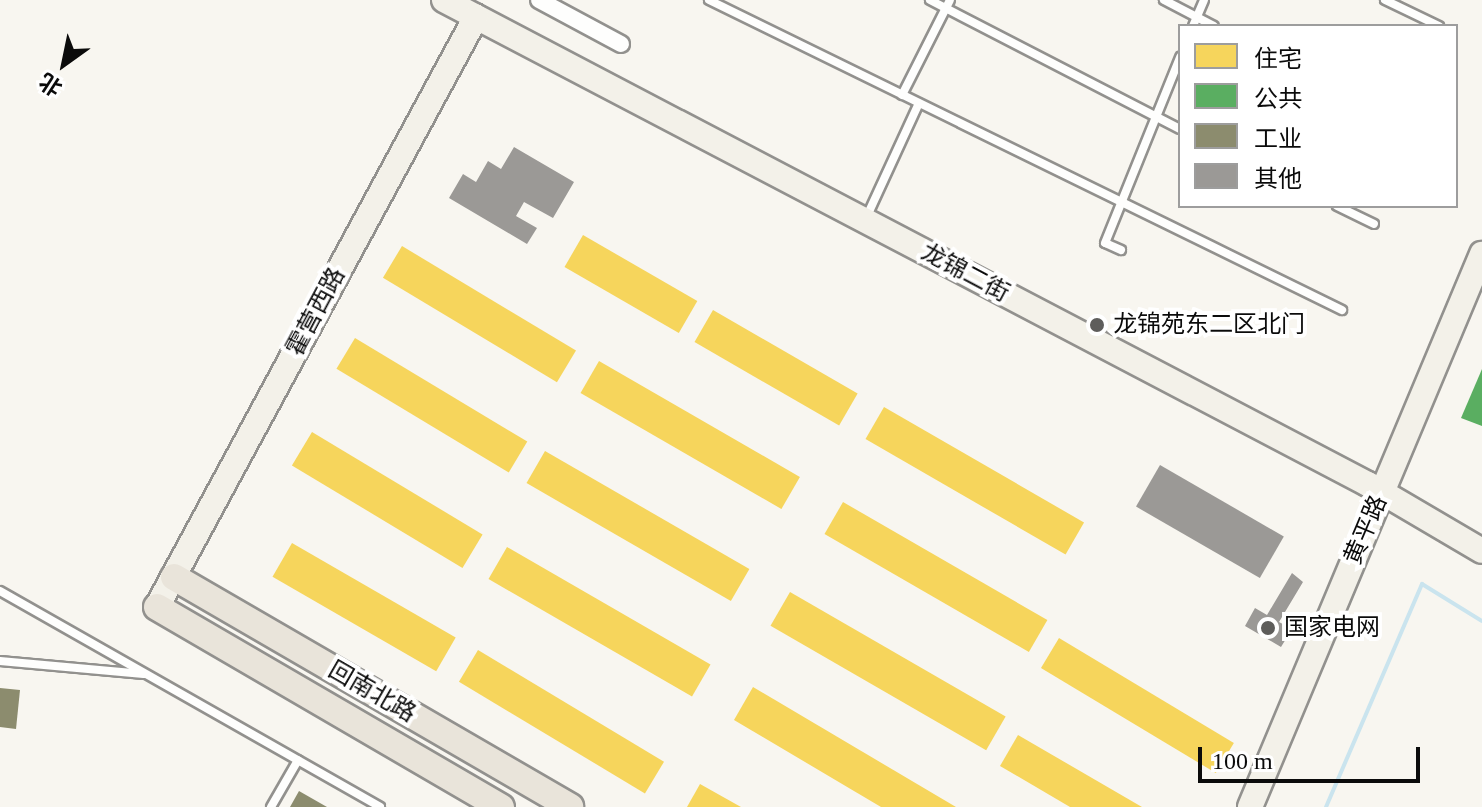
<!DOCTYPE html>
<meta charset="utf-8">
<style>
body{margin:0}
#map{position:relative;width:1482px;height:807px;overflow:hidden;background:#f8f6f0;font-family:"Times New Roman","Noto Sans SC",serif}
div>[style]{position:absolute}
.homes>*{inset:0;background:#f6d55c;transform-origin:0 0}
.public>*{inset:0;background:#5aae61}
.industry>*{inset:0;background:#8c8c6e}
.stream>*{height:4px;margin:-2px;padding:0 2px;transform-origin:2px;border-radius:2px;background:#cae4ee}
.building>*{inset:0;background:#9b9996;transform-origin:0 0}
.roads{filter:drop-shadow(2px 0 #92918e) drop-shadow(-2px 0 #92918e) drop-shadow(0 2px #92918e) drop-shadow(0 -2px #92918e)}
.lane>*{height:8px;margin:-4px;padding:0 4px;transform-origin:4px;border-radius:4px;background:#fefefd}
.street>*{height:16px;margin:-8px;padding:0 8px;transform-origin:8px;border-radius:8px;background:#fefefd}
.secondary>*{height:24px;margin:-12px;padding:0 12px;transform-origin:12px;border-radius:12px;background:#f3f1e9}
.primary>*{height:26px;margin:-13px;padding:0 13px;transform-origin:13px;border-radius:13px;background:#e9e4da}
.dots>*{width:22px;height:22px;translate:-50% -50%;box-sizing:border-box;border:4px solid #fff;border-radius:50%}
span{translate:-50% -50%;white-space:nowrap;text-align:center;line-height:1.15;-webkit-text-stroke:8px #fff;paint-order:stroke}
.street-label{font-size:24px;color:#0b0b0b}
.poi-label{font-size:24px;color:#0b0b0b}
.left{translate:0 -50%;text-align:left}
.legend{position:absolute;left:1178px;top:24px;width:280px;height:184px;box-sizing:border-box;background:#fff;border:2px solid #9d9d9d;margin:0;padding:10px 14px;list-style:none;font-size:24px;color:#0b0b0b}
.legend li{display:flex;align-items:center;gap:16px;height:40px}
.legend b{width:40px;border:2px solid #9d9d9d}
.north{position:absolute;left:24px;top:24px;width:80px;height:80px;-webkit-text-stroke:6px #fff;paint-order:stroke;rotate:213deg;font-size:22px;font-weight:700;line-height:32px;text-align:center;color:#0b0b0b}
.north::after{content:'';display:block;margin:auto;width:28px;height:36px;background:#0b0b0b;clip-path:polygon(50% 0,100% 100%,50% 72%,0 100%)}
.scale{position:absolute;left:1198px;top:747px;width:222px;height:36px;box-sizing:border-box;border:4px solid #0b0b0b;border-top:0;padding-left:10px;font-size:24px;line-height:28px;white-space:nowrap;color:#0b0b0b;-webkit-text-stroke:6px #fff;paint-order:stroke}
</style>
<div id="map">
<div class="homes">
<div style="left:583px;top:235px;width:132px;height:37px;rotate:30deg"></div>
<div style="left:402px;top:246px;width:203px;height:37px;rotate:31deg"></div>
<div style="left:713px;top:310px;width:167px;height:37px;rotate:30deg"></div>
<div style="left:355px;top:338px;width:201px;height:36px;rotate:31deg"></div>
<div style="left:599px;top:361px;width:232px;height:37px;rotate:30deg"></div>
<div style="left:884px;top:407px;width:231px;height:37px;rotate:30deg"></div>
<div style="left:312px;top:432px;width:199px;height:39px;rotate:31deg"></div>
<div style="left:545px;top:451px;width:236px;height:37px;rotate:30deg"></div>
<div style="left:843px;top:502px;width:236px;height:37px;rotate:30deg"></div>
<div style="left:292px;top:543px;width:189px;height:39px;rotate:30deg"></div>
<div style="left:507px;top:547px;width:235px;height:37px;rotate:30deg"></div>
<div style="left:790px;top:592px;width:249px;height:39px;rotate:30deg"></div>
<div style="left:1059px;top:638px;width:204px;height:35px;rotate:31deg"></div>
<div style="left:478px;top:650px;width:217px;height:37px;rotate:31deg"></div>
<div style="clip-path:polygon(753px 687px,956px 807px,881px 807px,734px 720px)"></div>
<div style="clip-path:polygon(1018px 735px,1142px 807px,1070px 807px,1000px 766px)"></div>
<div style="clip-path:polygon(700px 784px,741px 807px,687px 807px)"></div>
</div>
<div class="public">
<div style="clip-path:polygon(1482px 369px,1482px 426px,1461px 418px)"></div>
</div>
<div class="industry">
<div style="clip-path:polygon(0 688px,20px 690px,16px 729px,0 727px)"></div>
<div style="clip-path:polygon(299px 791px,327px 807px,290px 807px)"></div>
</div>
<div class="stream">
<div style="left:1326px;top:807px;width:243px;rotate:-66.7deg"></div>
<div style="left:1422px;top:584px;width:70px;rotate:31.7deg"></div>
</div>
<div class="building">
<div style="clip-path:polygon(514px 147px,574px 182px,553px 218px,524px 202px,516px 216px,537px 228px,527px 244px,449px 198px,463px 174px,476px 182px,488px 161px,501px 169px)"></div>
<div style="left:1160px;top:465px;width:143px;height:48px;rotate:30deg"></div>
<div style="clip-path:polygon(1292px 573px,1303px 582px,1279px 622px,1292px 629px,1281px 647px,1245px 626px,1255px 608px,1267px 615px)"></div>
</div>
<div class="roads">
<div class="lane">
<div style="left:709px;top:0;width:705px;rotate:26.09deg"></div>
<div style="left:930px;top:0;width:281px;rotate:27.3deg"></div>
<div style="left:1164px;top:0;width:56px;rotate:27.5deg"></div>
<div style="left:1385px;top:0;width:60px;rotate:25.7deg"></div>
<div style="left:1193px;top:26px;width:28px;rotate:-67deg"></div>
<div style="left:902px;top:95px;width:106px;rotate:-63.2deg"></div>
<div style="left:1337px;top:206px;width:41px;rotate:25.9deg"></div>
<div style="left:867px;top:216px;width:124px;rotate:-65.3deg"></div>
<div style="left:1121px;top:250px;width:17px;rotate:-156deg"></div>
<div style="left:1105px;top:243px;width:201px;rotate:-68deg"></div>
<div style="left:0;top:591px;width:437px;rotate:29.6deg"></div>
<div style="left:0;top:661px;width:144px;rotate:5.2deg"></div>
<div style="left:271px;top:807px;width:54px;rotate:-60.1deg"></div>
</div>
<div class="street">
<div style="left:539px;top:0;width:93px;rotate:28.2deg"></div>
</div>
<div class="secondary">
<div style="left:444px;top:0;width:1043px;rotate:27.65deg"></div>
<div style="left:1368px;top:484px;width:132px;rotate:30.4deg"></div>
<div style="left:157px;top:607px;width:671px;rotate:-61.6deg"></div>
<div style="left:1250px;top:807px;width:600px;rotate:-67.24deg"></div>
</div>
<div class="primary">
<div style="left:174px;top:577px;width:458px;rotate:30.1deg"></div>
<div style="left:157px;top:607px;width:398px;rotate:30.2deg"></div>
</div>
</div>
<div class="dots">
<div style="left:1097px;top:325px;background:#5e5d5b"></div>
<div style="left:1268px;top:628px;background:#5e5d5b"></div>
</div>
<div class="street-label">
<span style="left:965px;top:273px;rotate:28deg">龙锦二街</span>
<span style="left:316px;top:312px;rotate:-62deg">霍营西路</span>
<span style="left:1366px;top:530px;rotate:-67deg">黄平路</span>
<span style="left:372px;top:692px;rotate:30deg">回南北路</span>
</div>
<div class="poi-label">
<span class="left" style="left:1113px;top:325px">龙锦苑东二区北门</span>
<span class="left" style="left:1284px;top:628px">国家电网</span>
</div>
<ul class="legend">
<li><b style="height:22px;background:#f6d55c"></b>住宅</li>
<li><b style="height:22px;background:#5aae61"></b>公共</li>
<li><b style="height:22px;background:#8c8c6e"></b>工业</li>
<li><b style="height:22px;background:#9b9996"></b>其他</li>
</ul>
<div class="north">北</div>
<div class="scale">100 m</div>
</div>
